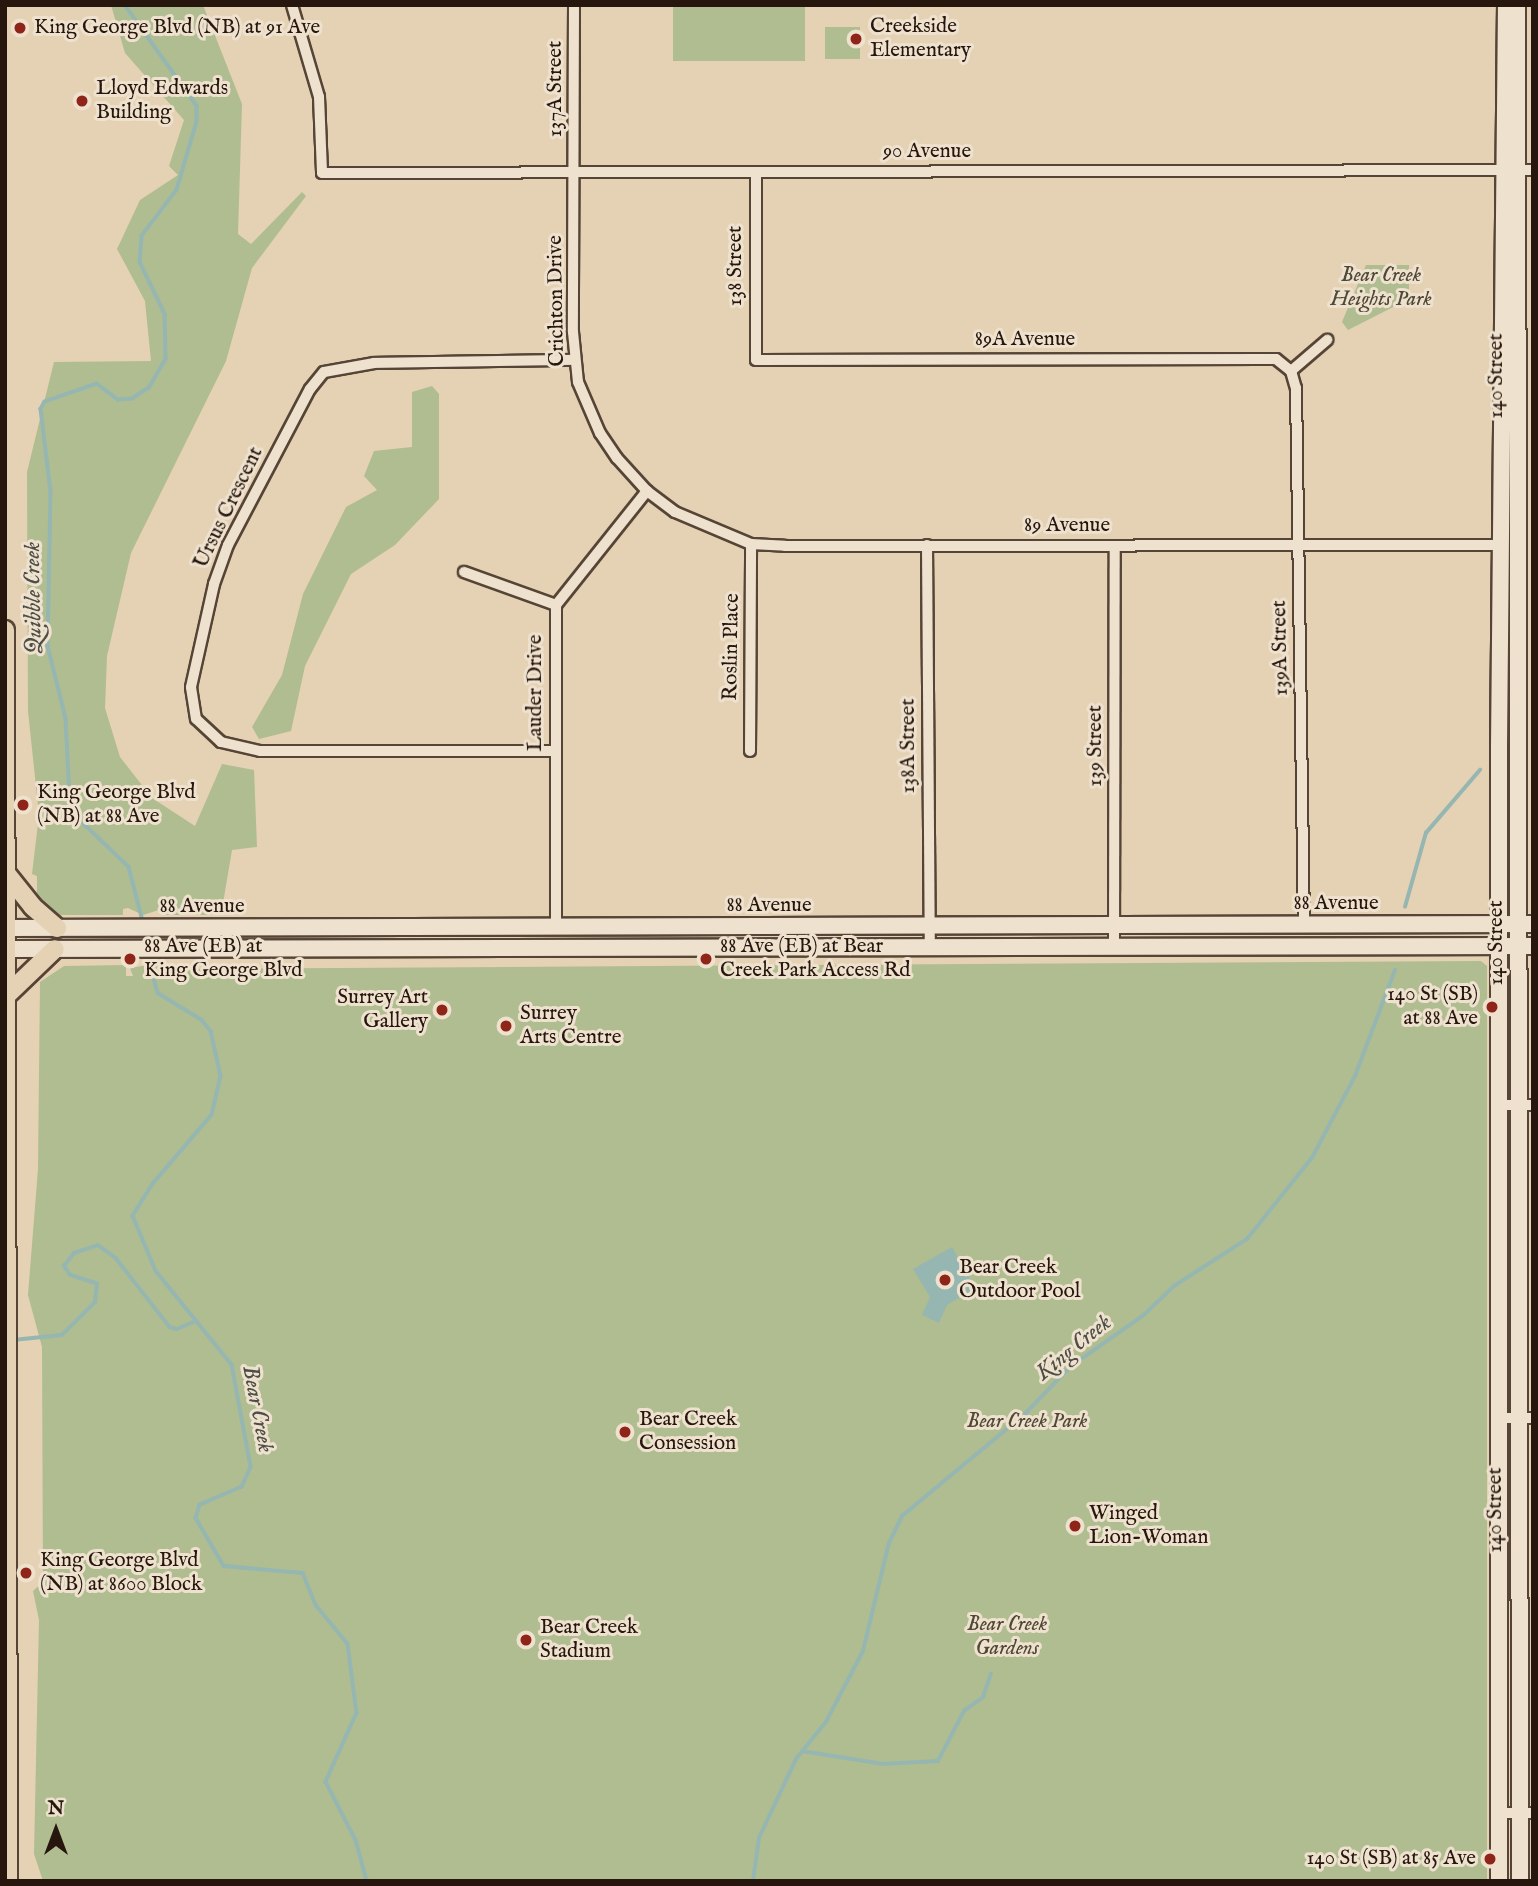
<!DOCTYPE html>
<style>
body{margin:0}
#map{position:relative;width:1538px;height:1886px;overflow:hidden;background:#e5d1b3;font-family:"IM FELL English",serif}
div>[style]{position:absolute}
.green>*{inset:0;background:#afbd91;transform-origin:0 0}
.water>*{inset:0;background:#96b6b1}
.stream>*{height:3.5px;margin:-1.75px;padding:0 1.75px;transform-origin:1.75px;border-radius:1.75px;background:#96b6b1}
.roads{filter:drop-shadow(2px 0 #564536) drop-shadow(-2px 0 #564536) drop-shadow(0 2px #564536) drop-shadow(0 -2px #564536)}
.street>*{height:10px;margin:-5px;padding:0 5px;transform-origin:5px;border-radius:5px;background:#eee1ce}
.secondary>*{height:16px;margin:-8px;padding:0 8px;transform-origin:8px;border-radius:8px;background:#eee1ce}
.primary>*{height:18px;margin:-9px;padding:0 9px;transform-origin:9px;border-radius:9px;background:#e5d1b3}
.dots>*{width:19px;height:19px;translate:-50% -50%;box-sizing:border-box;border:4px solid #eee1ce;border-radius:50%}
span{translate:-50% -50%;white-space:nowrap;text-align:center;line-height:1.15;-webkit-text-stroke:6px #eee1ce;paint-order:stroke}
.poi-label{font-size:21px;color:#26160d}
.left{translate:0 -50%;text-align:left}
.right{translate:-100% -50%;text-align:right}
.street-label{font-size:21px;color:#26160d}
.park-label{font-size:21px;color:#4f4835;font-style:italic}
.water-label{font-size:23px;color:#4d4e46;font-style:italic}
.frame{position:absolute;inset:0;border:7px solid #26160d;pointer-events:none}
.north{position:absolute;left:21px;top:1795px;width:70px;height:70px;-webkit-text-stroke:5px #eee1ce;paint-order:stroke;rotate:0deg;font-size:19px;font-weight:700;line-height:28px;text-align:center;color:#26160d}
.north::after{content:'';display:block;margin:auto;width:24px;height:32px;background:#26160d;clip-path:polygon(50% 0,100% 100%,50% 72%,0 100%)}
</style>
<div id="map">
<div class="green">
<div style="clip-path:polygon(111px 5px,203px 5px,242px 104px,238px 234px,251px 244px,302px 192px,306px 196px,252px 268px,226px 361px,131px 553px,107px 656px,105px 708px,120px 757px,152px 798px,195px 826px,222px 764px,254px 770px,257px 847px,232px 850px,221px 915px,166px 915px,165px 908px,143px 915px,128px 908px,123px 909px,123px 915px,60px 915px,37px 898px,37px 876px,32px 874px,39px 815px,28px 711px,27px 472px,54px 362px,151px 361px,145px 301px,117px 249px,140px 200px,178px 175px,169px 166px,184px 120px,125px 53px)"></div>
<div style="left:673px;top:5px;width:132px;height:56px"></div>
<div style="left:825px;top:27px;width:35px;height:32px"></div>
<div style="clip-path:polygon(1366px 265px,1409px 265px,1409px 299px,1348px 330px,1342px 322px)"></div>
<div style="clip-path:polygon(432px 386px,439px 394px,439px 499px,395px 545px,351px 574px,305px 666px,291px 731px,259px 739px,252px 727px,282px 675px,303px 594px,346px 507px,377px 490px,364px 476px,374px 451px,412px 447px,412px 392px)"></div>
<div style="clip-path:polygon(1481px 961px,1487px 966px,1487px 1881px,43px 1881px,34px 1854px,39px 1620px,33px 1591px,43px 1582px,42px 1347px,28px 1295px,38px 1169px,40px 982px,64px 966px,126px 965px,126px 976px,133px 976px,130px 968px,155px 964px,166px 969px)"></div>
</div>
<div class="water">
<div style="clip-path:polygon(952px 1247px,975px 1288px,947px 1305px,939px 1323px,922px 1315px,930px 1297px,913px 1269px)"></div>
</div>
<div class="stream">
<div style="left:125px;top:5px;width:124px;rotate:54.5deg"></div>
<div style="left:197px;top:106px;width:16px;rotate:90deg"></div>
<div style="left:197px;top:122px;width:71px;rotate:106.4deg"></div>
<div style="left:177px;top:190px;width:58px;rotate:127.3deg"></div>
<div style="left:142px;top:236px;width:26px;rotate:94deg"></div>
<div style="left:140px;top:262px;width:58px;rotate:64.3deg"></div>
<div style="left:165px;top:314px;width:45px;rotate:88.7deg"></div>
<div style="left:166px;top:359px;width:34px;rotate:120deg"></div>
<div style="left:149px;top:388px;width:20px;rotate:147deg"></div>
<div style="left:132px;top:399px;width:14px;rotate:176deg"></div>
<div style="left:118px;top:400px;width:26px;rotate:-143deg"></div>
<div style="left:97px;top:384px;width:55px;rotate:160.9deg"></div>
<div style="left:45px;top:402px;width:8px;rotate:120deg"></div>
<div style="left:41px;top:409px;width:84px;rotate:83.1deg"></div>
<div style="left:51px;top:492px;width:154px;rotate:91.1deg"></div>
<div style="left:48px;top:646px;width:75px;rotate:76.1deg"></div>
<div style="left:66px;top:719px;width:78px;rotate:87.1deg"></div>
<div style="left:70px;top:797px;width:25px;rotate:67deg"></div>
<div style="left:80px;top:820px;width:68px;rotate:43.8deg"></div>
<div style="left:129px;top:867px;width:56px;rotate:75.5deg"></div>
<div style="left:1405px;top:907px;width:77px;rotate:-74.2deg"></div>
<div style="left:1426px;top:833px;width:83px;rotate:-49.4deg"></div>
<div style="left:147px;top:953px;width:41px;rotate:74.6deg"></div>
<div style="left:158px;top:993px;width:52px;rotate:31.5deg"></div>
<div style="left:202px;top:1020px;width:14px;rotate:51deg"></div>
<div style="left:211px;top:1031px;width:46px;rotate:77.5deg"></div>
<div style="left:221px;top:1076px;width:40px;rotate:103deg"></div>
<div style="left:212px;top:1115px;width:91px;rotate:130.5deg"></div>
<div style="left:153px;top:1184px;width:38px;rotate:122deg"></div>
<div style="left:133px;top:1216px;width:60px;rotate:67.3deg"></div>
<div style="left:156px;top:1271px;width:121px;rotate:51deg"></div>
<div style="left:232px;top:1365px;width:104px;rotate:79.4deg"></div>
<div style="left:251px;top:1467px;width:22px;rotate:114deg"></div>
<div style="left:242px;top:1487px;width:46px;rotate:156.8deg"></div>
<div style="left:200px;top:1505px;width:14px;rotate:107deg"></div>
<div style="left:196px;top:1518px;width:56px;rotate:59.7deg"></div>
<div style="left:224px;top:1566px;width:79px;rotate:5.1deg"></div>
<div style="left:303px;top:1573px;width:35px;rotate:68deg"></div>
<div style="left:316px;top:1605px;width:50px;rotate:50.6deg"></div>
<div style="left:348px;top:1644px;width:70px;rotate:82.6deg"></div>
<div style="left:357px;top:1713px;width:76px;rotate:114.2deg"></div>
<div style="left:326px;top:1782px;width:65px;rotate:62.7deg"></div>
<div style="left:356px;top:1840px;width:42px;rotate:75deg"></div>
<div style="left:13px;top:1340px;width:49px;rotate:-5.8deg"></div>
<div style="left:62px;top:1335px;width:47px;rotate:-45deg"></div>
<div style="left:95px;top:1302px;width:18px;rotate:-84deg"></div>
<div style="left:97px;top:1284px;width:28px;rotate:-162deg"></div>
<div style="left:70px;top:1275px;width:11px;rotate:-124deg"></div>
<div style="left:64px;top:1266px;width:16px;rotate:-52deg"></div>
<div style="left:74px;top:1253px;width:25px;rotate:-18deg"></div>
<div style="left:98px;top:1245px;width:22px;rotate:36deg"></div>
<div style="left:116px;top:1258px;width:88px;rotate:52deg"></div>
<div style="left:170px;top:1327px;width:7px;rotate:16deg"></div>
<div style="left:177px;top:1329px;width:21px;rotate:-23deg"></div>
<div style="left:802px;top:1751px;width:82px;rotate:9.1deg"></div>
<div style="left:883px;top:1764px;width:55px;rotate:-3.1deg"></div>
<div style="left:938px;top:1761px;width:56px;rotate:-62.5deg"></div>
<div style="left:964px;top:1711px;width:24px;rotate:-36deg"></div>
<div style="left:983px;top:1697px;width:24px;rotate:-71deg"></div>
<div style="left:753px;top:1881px;width:43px;rotate:-82.1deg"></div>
<div style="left:759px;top:1838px;width:87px;rotate:-64.9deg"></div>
<div style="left:796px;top:1759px;width:48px;rotate:-51deg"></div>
<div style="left:826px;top:1722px;width:80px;rotate:-62.5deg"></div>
<div style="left:863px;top:1651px;width:111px;rotate:-76.5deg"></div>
<div style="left:889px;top:1543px;width:30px;rotate:-64deg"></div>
<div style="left:902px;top:1516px;width:160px;rotate:-39.7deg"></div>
<div style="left:1025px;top:1414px;width:65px;rotate:-46.2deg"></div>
<div style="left:1070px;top:1367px;width:90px;rotate:-35.1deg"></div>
<div style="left:1144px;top:1315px;width:42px;rotate:-44deg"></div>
<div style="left:1174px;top:1286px;width:87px;rotate:-32.8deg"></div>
<div style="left:1247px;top:1239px;width:104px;rotate:-51.3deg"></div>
<div style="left:1312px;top:1158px;width:93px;rotate:-62.3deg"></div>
<div style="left:1355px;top:1076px;width:113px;rotate:-69.3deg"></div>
</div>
<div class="roads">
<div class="street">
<div style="left:292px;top:5px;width:96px;rotate:73.6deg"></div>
<div style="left:319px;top:97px;width:76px;rotate:87.7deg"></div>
<div style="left:322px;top:173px;width:1211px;rotate:-0.14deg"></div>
<div style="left:574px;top:5px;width:327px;rotate:90.2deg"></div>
<div style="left:573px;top:332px;width:50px;rotate:84.3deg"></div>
<div style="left:578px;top:382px;width:56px;rotate:66.7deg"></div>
<div style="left:600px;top:433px;width:30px;rotate:56deg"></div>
<div style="left:617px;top:458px;width:45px;rotate:47.7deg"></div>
<div style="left:647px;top:491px;width:35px;rotate:37deg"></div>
<div style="left:675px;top:512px;width:82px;rotate:22.8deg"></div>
<div style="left:751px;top:544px;width:34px;rotate:3deg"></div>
<div style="left:785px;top:546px;width:716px;rotate:-0.08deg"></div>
<div style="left:756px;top:172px;width:188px;rotate:90deg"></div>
<div style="left:756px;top:360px;width:520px;rotate:-0.11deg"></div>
<div style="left:1276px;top:359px;width:19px;rotate:39deg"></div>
<div style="left:1291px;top:371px;width:18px;rotate:74deg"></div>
<div style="left:1296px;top:388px;width:538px;rotate:89.15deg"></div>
<div style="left:1291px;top:371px;width:48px;rotate:-40.7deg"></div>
<div style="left:927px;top:545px;width:402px;rotate:89.6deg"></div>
<div style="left:464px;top:572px;width:98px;rotate:19.7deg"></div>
<div style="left:556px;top:751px;width:296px;rotate:180deg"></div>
<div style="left:260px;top:751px;width:40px;rotate:-167deg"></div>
<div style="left:221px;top:742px;width:34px;rotate:-137deg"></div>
<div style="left:196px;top:719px;width:32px;rotate:-99deg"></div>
<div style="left:191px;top:687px;width:106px;rotate:-77.4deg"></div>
<div style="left:214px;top:584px;width:41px;rotate:-70.3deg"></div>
<div style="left:228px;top:545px;width:176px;rotate:-62.3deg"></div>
<div style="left:310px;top:389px;width:22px;rotate:-51deg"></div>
<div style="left:324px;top:372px;width:51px;rotate:-10.2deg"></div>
<div style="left:374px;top:363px;width:200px;rotate:-0.9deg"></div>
<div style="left:750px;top:751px;width:207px;rotate:-89.7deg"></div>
<div style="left:556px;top:928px;width:323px;rotate:-90deg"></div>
<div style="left:556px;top:605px;width:146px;rotate:-51.4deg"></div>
<div style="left:1114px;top:946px;width:400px;rotate:-89.9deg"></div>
<div style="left:1499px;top:1105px;width:34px"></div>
<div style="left:1498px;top:1418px;width:35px"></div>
<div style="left:1498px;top:1813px;width:35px"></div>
</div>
<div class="secondary">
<div style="left:1517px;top:5px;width:1876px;rotate:89.91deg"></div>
<div style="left:5px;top:928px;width:1528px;rotate:-0.15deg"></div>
<div style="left:5px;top:949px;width:1528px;rotate:-0.11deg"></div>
<div style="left:1499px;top:1881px;width:1134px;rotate:-90deg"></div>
<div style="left:1499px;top:747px;width:742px;rotate:-89.46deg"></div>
</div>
<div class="primary">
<div style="left:5px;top:630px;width:1251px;rotate:89.86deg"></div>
<div style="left:6px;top:873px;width:43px;rotate:51.5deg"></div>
<div style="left:33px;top:907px;width:32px;rotate:41deg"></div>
<div style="left:7px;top:995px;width:66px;rotate:-43.8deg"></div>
</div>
</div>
<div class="dots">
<div style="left:20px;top:28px;background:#8f2418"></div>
<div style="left:856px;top:39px;background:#8f2418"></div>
<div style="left:82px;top:101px;background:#8f2418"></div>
<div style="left:23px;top:805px;background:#8f2418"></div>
<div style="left:130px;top:959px;background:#8f2418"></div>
<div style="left:706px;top:959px;background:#8f2418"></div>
<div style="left:1492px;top:1007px;background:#8f2418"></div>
<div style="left:442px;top:1010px;background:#8f2418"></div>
<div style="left:506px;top:1026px;background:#8f2418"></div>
<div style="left:945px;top:1280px;background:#8f2418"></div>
<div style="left:625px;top:1432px;background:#8f2418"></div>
<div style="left:1075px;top:1526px;background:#8f2418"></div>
<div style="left:26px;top:1573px;background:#8f2418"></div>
<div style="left:526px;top:1640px;background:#8f2418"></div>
<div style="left:1490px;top:1859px;background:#8f2418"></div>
</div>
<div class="poi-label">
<span class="left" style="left:870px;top:39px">Creekside<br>Elementary</span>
<span class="left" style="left:34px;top:28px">King George Blvd (NB) at 91 Ave</span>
<span class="left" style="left:96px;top:101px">Lloyd Edwards<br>Building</span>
<span class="left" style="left:37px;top:805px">King George Blvd<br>(NB) at 88 Ave</span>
<span class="left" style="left:144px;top:959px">88 Ave (EB) at<br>King George Blvd</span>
<span class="left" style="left:720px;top:959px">88 Ave (EB) at Bear<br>Creek Park Access Rd</span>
<span class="right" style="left:1478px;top:1007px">140 St (SB)<br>at 88 Ave</span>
<span class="right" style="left:428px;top:1010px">Surrey Art<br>Gallery</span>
<span class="left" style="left:520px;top:1026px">Surrey<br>Arts Centre</span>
<span class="left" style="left:959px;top:1280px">Bear Creek<br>Outdoor Pool</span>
<span class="left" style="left:639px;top:1432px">Bear Creek<br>Consession</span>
<span class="left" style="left:1089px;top:1526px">Winged<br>Lion-Woman</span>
<span class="left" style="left:40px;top:1573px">King George Blvd<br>(NB) at 8600 Block</span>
<span class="left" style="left:540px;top:1640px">Bear Creek<br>Stadium</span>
<span class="right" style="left:1476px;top:1859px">140 St (SB) at 85 Ave</span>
</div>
<div class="street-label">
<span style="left:556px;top:89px;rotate:-90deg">137A Street</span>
<span style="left:927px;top:152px">90 Avenue</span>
<span style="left:736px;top:266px;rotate:-90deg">138 Street</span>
<span style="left:557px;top:301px;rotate:-91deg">Crichton Drive</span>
<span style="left:1025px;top:340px">89A Avenue</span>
<span style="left:1497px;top:376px;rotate:-90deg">140 Street</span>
<span style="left:229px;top:508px;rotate:-64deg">Ursus Crescent</span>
<span style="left:1067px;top:526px">89 Avenue</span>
<span style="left:732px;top:647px;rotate:-89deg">Roslin Place</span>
<span style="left:1281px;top:648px;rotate:-91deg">139A Street</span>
<span style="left:536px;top:693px;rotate:-90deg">Lauder Drive</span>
<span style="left:909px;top:746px;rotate:-90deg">138A Street</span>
<span style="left:1096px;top:746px;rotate:-90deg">139 Street</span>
<span style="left:1336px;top:904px">88 Avenue</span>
<span style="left:769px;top:906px">88 Avenue</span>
<span style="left:202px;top:907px">88 Avenue</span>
<span style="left:1497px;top:943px;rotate:-90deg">140 Street</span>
<span style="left:1496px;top:1510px;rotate:-90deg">140 Street</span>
</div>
<div class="park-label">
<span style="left:1381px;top:288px">Bear Creek<br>Heights Park</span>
<span style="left:1027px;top:1422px">Bear Creek Park</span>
<span style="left:1007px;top:1637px">Bear Creek<br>Gardens</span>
</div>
<div class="water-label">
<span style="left:34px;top:598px;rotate:-91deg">Quibble Creek</span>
<span style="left:1074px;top:1348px;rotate:-39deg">King Creek</span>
<span style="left:257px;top:1409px;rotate:79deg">Bear Creek</span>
</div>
<div class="frame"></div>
<div class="north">N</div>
</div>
